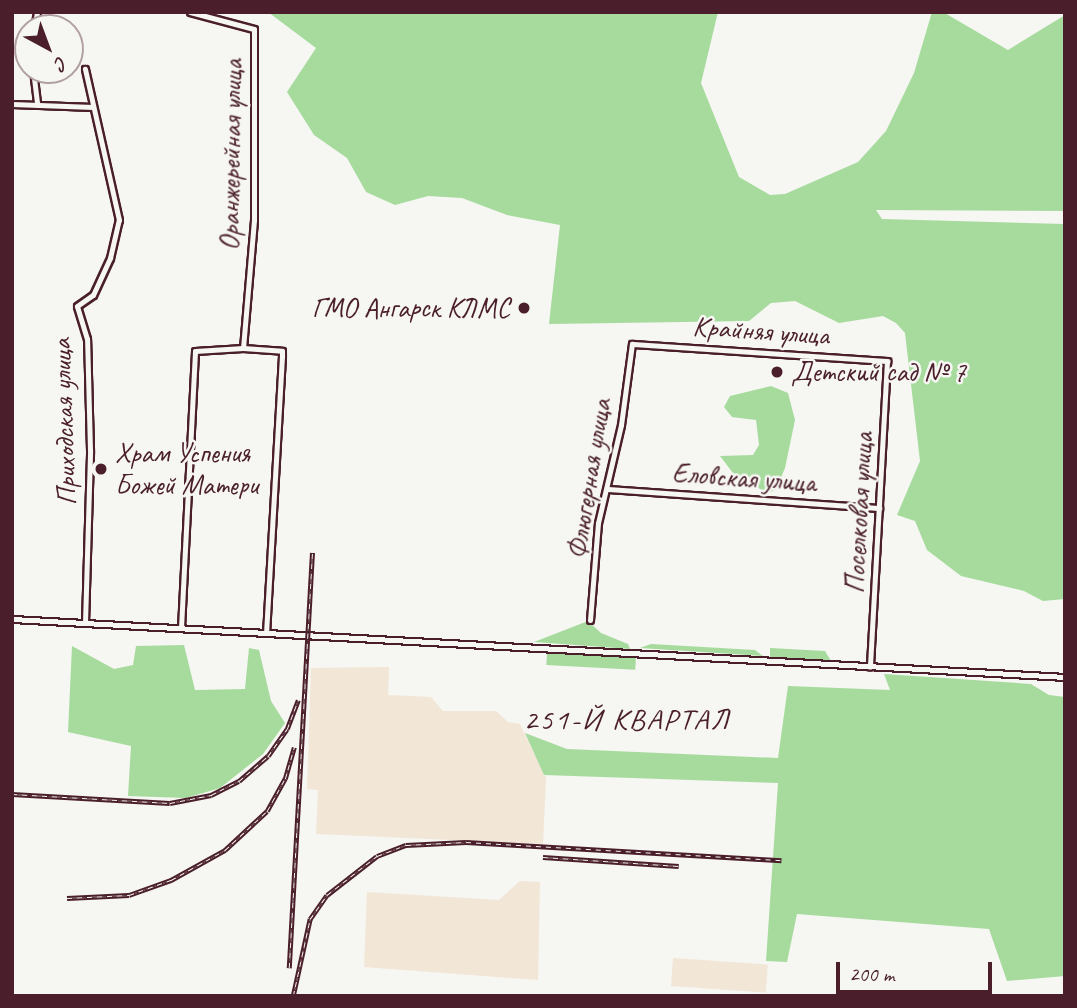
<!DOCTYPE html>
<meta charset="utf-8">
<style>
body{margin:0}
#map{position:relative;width:1077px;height:1008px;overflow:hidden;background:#f6f6f2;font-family:Caveat,sans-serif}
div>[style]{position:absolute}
.built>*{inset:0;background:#f2e6d7;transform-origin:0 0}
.green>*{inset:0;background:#a6db9d;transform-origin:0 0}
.roads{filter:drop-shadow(2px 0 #4a1f2b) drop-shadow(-2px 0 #4a1f2b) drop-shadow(0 2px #4a1f2b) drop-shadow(0 -2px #4a1f2b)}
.street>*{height:5px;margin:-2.5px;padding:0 2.5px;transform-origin:2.5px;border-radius:2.5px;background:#f6f6f2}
.rail>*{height:4.5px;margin-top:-2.25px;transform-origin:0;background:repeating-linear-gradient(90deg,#f6f6f2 0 5px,#4a1f2b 0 10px);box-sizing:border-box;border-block:2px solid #4a1f2b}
.dots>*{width:19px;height:19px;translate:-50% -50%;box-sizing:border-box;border:4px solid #f6f6f2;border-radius:50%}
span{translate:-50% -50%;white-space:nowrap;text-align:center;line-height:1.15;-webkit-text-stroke:5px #f6f6f2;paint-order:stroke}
.street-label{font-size:28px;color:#4a1f2b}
.poi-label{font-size:28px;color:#4a1f2b}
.right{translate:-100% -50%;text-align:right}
.left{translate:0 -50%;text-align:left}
.neighbourhood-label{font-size:30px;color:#4a1f2b;letter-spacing:2px}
.frame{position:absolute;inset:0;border:14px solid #4a1f2b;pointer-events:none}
.north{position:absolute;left:14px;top:14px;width:70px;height:70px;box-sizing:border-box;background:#f6f6f2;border:2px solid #b1a0a2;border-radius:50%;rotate:139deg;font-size:19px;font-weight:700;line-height:28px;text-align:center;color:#4a1f2b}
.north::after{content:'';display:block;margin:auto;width:24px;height:32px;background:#4a1f2b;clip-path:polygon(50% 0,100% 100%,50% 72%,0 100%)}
.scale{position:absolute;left:836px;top:962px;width:156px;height:32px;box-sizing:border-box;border:4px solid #4a1f2b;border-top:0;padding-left:9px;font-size:21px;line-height:24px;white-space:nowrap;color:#4a1f2b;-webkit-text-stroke:5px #f6f6f2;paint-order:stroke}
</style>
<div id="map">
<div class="built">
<div style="clip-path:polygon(389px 667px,388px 695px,431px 697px,443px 711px,496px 711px,508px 722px,520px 724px,546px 778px,543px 844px,316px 834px,318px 790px,307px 789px,311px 668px)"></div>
<div style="clip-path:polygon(520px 881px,540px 882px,538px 980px,364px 967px,367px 892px,499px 900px)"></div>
<div style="left:673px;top:958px;width:95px;height:28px;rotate:4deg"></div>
</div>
<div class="green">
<div style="clip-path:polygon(268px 12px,718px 12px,701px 83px,739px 177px,770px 195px,785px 194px,858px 162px,886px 131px,914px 73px,932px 12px,943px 12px,1008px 50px,1065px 15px,1065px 211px,876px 210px,882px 219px,1065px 224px,1065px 599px,1043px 601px,1024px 591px,961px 576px,927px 550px,915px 521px,897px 515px,920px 461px,905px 333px,896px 323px,883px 316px,839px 323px,795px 301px,771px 303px,749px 321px,549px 324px,560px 225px,507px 215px,462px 198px,428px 196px,395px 205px,366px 192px,347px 158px,314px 135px,287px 92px,316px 48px)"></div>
<div style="clip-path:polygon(771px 386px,788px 393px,795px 420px,785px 468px,776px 490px,767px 493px,733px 473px,720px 456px,753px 455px,759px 445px,756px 420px,732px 417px,724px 407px,730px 396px)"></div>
<div style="clip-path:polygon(588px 621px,601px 633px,628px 644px,630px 649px,534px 642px)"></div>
<div style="clip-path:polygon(651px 644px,755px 650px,763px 656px,640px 648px)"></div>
<div style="clip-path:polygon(184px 645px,195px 690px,245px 689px,249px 648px,259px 650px,271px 701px,285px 723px,263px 754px,220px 788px,186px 798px,128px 796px,131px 746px,68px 732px,72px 646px,114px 669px,133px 665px,136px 646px)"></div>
<div style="clip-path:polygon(770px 648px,825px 651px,831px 661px,770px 658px)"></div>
<div style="left:547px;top:653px;width:89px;height:12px;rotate:3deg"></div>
<div style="clip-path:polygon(884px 674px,1031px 684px,1049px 695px,1065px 697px,1065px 976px,1007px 981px,989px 929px,797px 914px,787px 962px,766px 961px,778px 783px,544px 775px,525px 733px,567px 749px,778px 758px,788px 686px,890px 690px)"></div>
</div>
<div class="roads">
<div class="street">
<div style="left:190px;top:12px;width:66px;rotate:14.9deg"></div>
<div style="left:254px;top:29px;width:191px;rotate:90deg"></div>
<div style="left:254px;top:220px;width:128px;rotate:94.9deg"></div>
<div style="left:34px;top:28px;width:16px;rotate:-79deg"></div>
<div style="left:33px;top:70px;width:35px;rotate:83deg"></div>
<div style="left:12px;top:104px;width:81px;rotate:2.1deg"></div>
<div style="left:607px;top:489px;width:273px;rotate:4deg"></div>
<div style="left:12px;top:619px;width:1055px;rotate:3.15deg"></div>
<div style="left:590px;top:620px;width:97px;rotate:-85.3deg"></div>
<div style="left:598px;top:523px;width:101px;rotate:-76.8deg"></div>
<div style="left:621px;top:425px;width:82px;rotate:-82.3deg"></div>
<div style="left:632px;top:344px;width:256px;rotate:3.8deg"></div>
<div style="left:887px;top:361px;width:306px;rotate:93.2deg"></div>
<div style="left:85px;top:623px;width:173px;rotate:-88.3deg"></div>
<div style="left:90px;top:450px;width:111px;rotate:-91.5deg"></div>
<div style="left:87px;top:339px;width:34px;rotate:-107deg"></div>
<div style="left:77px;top:306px;width:19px;rotate:-35deg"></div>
<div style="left:93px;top:295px;width:41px;rotate:-65.3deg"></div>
<div style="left:110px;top:258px;width:39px;rotate:-77deg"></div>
<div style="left:119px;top:220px;width:155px;rotate:-102.7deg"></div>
<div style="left:181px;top:628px;width:277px;rotate:-87.1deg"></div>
<div style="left:195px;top:351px;width:48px;rotate:-3.6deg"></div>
<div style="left:243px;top:348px;width:39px;rotate:4deg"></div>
<div style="left:282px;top:351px;width:5px;rotate:90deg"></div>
<div style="left:282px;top:356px;width:277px;rotate:93.3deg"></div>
</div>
</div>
<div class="rail">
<div style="left:12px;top:794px;width:158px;rotate:3.3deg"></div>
<div style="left:170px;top:803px;width:42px;rotate:-11deg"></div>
<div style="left:211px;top:795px;width:31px;rotate:-27deg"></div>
<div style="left:239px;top:781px;width:38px;rotate:-41deg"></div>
<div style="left:268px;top:756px;width:33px;rotate:-55deg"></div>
<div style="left:287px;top:729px;width:31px;rotate:-69deg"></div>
<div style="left:543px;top:857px;width:136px;rotate:3.8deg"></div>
<div style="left:67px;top:898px;width:62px;rotate:-2.8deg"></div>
<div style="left:129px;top:895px;width:45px;rotate:-19.7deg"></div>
<div style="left:171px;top:880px;width:62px;rotate:-29.1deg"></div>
<div style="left:225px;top:850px;width:57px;rotate:-42.9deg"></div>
<div style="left:267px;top:811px;width:37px;rotate:-61deg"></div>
<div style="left:285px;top:779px;width:33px;rotate:-74deg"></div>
<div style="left:289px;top:968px;width:416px;rotate:-86.8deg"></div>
<div style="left:293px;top:996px;width:79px;rotate:-77.6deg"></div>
<div style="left:310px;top:919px;width:29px;rotate:-55deg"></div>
<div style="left:327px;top:895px;width:63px;rotate:-38deg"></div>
<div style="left:377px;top:856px;width:31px;rotate:-21deg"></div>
<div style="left:406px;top:845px;width:60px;rotate:-2.9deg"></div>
<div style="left:466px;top:842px;width:316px;rotate:3.3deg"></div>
</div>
<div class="dots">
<div style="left:524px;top:308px;background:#4a1f2b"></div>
<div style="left:777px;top:372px;background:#4a1f2b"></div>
<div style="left:101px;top:469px;background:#4a1f2b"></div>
</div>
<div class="street-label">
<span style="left:231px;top:155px;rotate:-89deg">Оранжерейная улица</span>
<span style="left:761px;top:331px;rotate:4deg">Крайняя улица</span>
<span style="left:64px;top:422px;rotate:-92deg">Приходская улица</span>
<span style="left:744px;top:478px;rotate:4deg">Еловская улица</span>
<span style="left:589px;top:479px;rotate:-81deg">Флюгерная улица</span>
<span style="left:859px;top:513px;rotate:-87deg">Поселковая улица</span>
</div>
<div class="poi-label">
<span class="right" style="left:510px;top:308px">ГМО Ангарск КЛМС</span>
<span class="left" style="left:791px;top:372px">Детский сад № 7</span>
<span class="left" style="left:115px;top:469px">Храм Успения<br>Божей Матери</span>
</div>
<div class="neighbourhood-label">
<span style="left:627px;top:719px">251-Й КВАРТАЛ</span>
</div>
<div class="frame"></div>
<div class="north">С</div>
<div class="scale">200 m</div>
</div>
